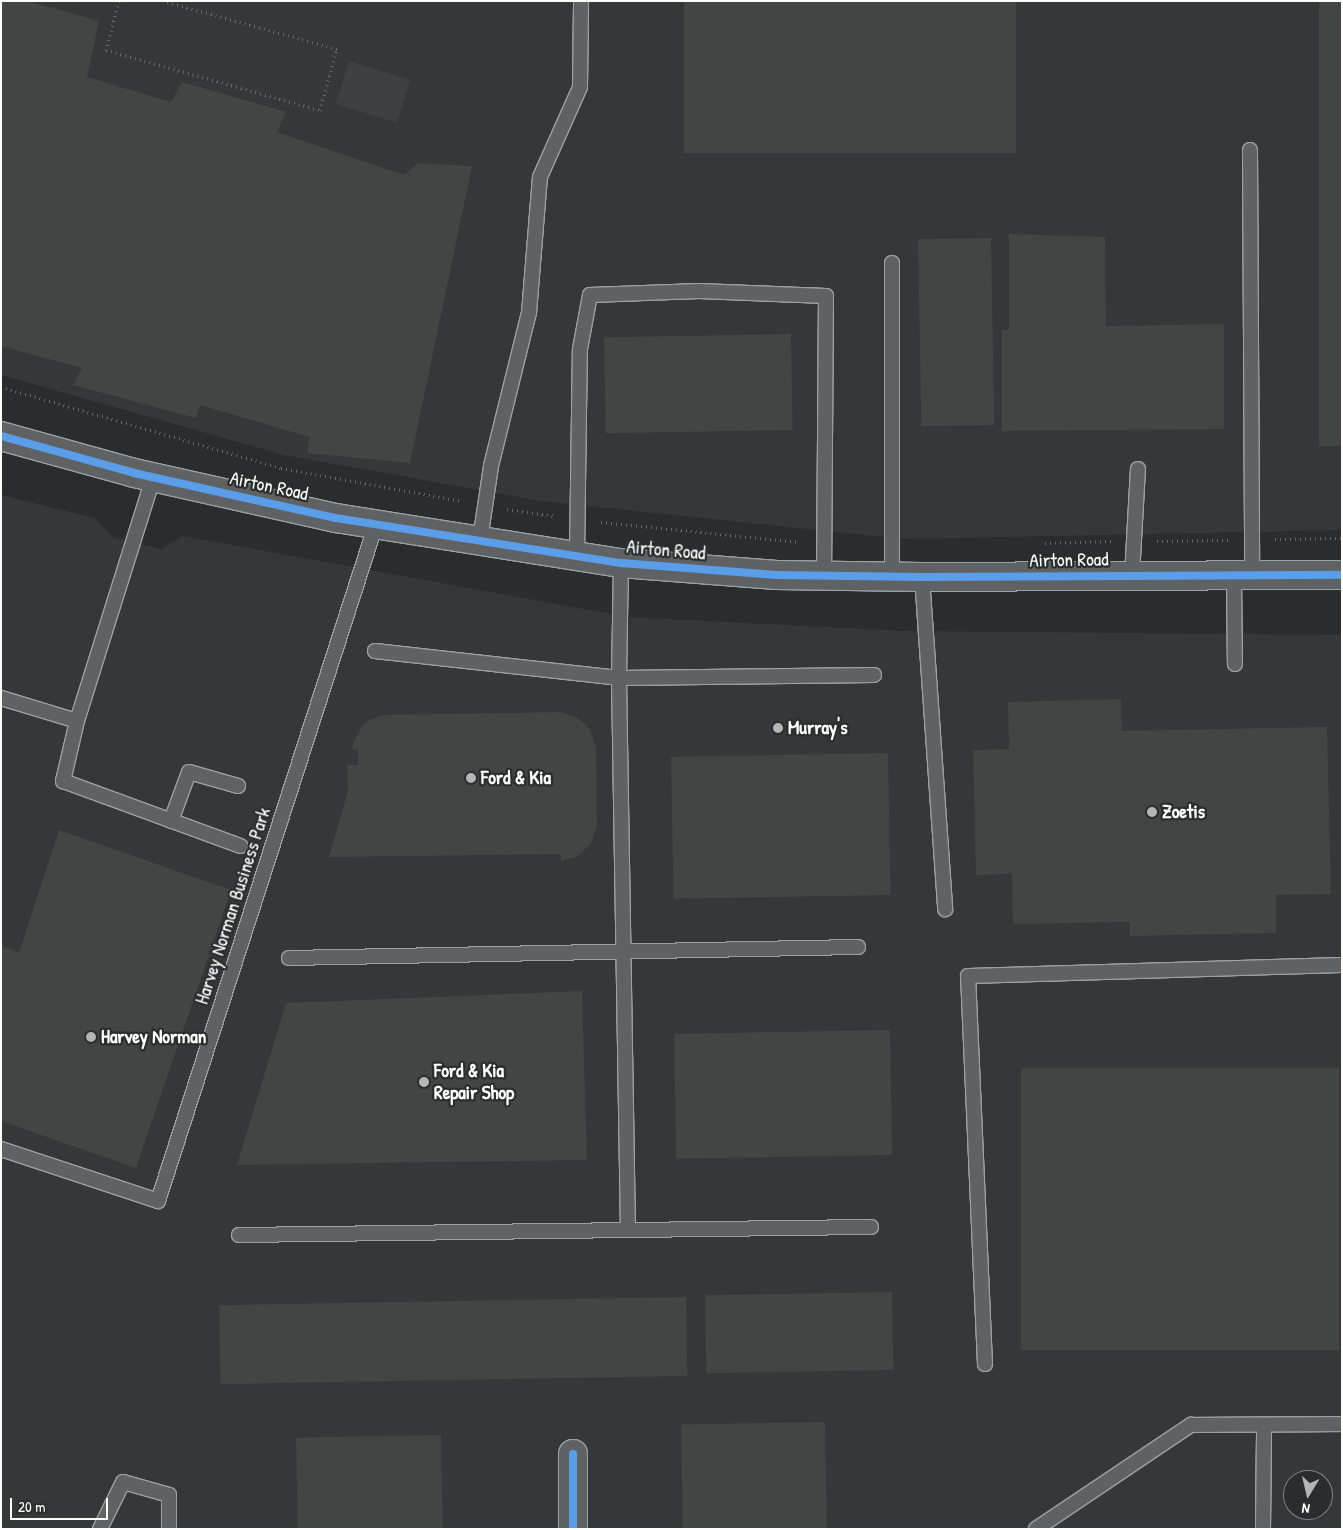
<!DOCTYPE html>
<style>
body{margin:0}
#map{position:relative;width:1343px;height:1530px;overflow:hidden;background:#2b2c2d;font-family:"Patrick Hand",sans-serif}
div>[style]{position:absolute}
.built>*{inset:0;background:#353839}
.green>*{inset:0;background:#3e4142;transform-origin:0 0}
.building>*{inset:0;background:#434444;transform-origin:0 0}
.path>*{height:3px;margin-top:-1.5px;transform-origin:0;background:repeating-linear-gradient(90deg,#686969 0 1px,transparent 0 5px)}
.roads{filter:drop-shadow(1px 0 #a0a0a0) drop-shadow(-1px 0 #a0a0a0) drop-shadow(0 1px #a0a0a0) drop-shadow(0 -1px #a0a0a0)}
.lane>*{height:14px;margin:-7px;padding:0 7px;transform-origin:7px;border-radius:7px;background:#606162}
.street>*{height:28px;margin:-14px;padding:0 14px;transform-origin:14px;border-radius:14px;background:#606162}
.secondary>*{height:28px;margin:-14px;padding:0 14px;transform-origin:14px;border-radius:14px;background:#606162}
.cycleway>*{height:8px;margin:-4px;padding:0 4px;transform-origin:4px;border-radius:4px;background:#5a9eea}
.dots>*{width:14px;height:14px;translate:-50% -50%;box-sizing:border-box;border:2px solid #2a2d2e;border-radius:50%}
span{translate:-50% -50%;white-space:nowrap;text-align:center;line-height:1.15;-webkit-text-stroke:4.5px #2a2d2e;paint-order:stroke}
.street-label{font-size:19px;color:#fff}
.poi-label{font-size:19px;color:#fff;font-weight:700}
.left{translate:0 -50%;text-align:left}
.frame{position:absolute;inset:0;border:2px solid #fff;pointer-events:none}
.north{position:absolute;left:1283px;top:1470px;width:50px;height:50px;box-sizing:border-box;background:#2a2d2e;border:1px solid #7f8182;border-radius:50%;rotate:189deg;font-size:14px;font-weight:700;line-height:20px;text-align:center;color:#fff}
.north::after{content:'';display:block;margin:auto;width:18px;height:22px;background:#b5b5b6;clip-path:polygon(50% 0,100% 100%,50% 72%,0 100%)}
.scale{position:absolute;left:10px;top:1498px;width:98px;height:22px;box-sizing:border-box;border:2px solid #fff;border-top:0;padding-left:6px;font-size:15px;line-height:18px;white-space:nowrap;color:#fff;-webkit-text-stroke:4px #2a2d2e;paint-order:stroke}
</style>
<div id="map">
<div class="built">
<div style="clip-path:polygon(1px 1px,1342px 1px,1342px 530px,903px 539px,541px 501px,284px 455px,1px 375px)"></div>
<div style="clip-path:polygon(evenodd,1px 495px,95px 518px,112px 537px,161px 549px,183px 536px,628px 617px,904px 631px,1342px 635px,1342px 1529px,1px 1529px,1px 495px,1293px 1480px,1323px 1480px,1323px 1510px,1293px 1510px,1293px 1480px)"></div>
</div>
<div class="green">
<div style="left:349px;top:61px;width:64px;height:45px;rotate:17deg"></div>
</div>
<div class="building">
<div style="clip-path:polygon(1px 1px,27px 1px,99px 21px,87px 77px,171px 102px,182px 82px,286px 112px,277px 132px,404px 175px,418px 163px,472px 166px,410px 463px,307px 453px,310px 437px,200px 405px,196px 418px,73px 385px,82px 368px,1px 346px)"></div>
<div style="left:684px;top:1px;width:332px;height:152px"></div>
<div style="left:1319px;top:1px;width:23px;height:445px"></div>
<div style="clip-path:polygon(1009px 234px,1105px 237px,1106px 326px,1224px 324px,1224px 429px,1002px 431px,1002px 330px,1009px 330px)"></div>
<div style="left:991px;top:238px;width:187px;height:73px;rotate:89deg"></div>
<div style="left:791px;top:334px;width:96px;height:187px;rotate:89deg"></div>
<div style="clip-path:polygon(1121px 699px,1122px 731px,1327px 727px,1331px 894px,1276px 895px,1276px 933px,1130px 936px,1130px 922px,1013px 924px,1012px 874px,976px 875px,973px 750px,1009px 749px,1008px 702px)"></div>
<div style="clip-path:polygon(561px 712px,577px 718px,584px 723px,590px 730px,596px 747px,597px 826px,591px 843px,578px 856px,561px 861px,561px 854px,329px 857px,348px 791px,347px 765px,358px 765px,358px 750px,352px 749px,354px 741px,363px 725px,370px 720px,383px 715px)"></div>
<div style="left:888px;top:753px;width:142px;height:217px;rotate:89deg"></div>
<div style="clip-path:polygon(59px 830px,231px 890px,136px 1168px,1px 1121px,1px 946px,19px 953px)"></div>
<div style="clip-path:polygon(582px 991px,587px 1160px,237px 1165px,286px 1003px)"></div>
<div style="left:890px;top:1030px;width:125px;height:216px;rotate:89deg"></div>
<div style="left:1021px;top:1068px;width:318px;height:282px"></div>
<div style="left:892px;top:1292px;width:78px;height:187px;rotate:89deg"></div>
<div style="left:686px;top:1297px;width:79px;height:467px;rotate:89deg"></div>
<div style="left:825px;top:1422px;width:107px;height:144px;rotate:89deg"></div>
<div style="left:441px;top:1435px;width:94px;height:145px;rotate:89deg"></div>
</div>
<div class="path">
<div style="left:119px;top:1px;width:51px;rotate:104.9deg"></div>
<div style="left:106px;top:50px;width:222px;rotate:15.7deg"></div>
<div style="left:320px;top:110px;width:63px;rotate:-74.4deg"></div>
<div style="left:337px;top:49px;width:180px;rotate:-164.5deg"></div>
<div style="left:1px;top:387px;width:291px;rotate:16.1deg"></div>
<div style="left:281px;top:468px;width:184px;rotate:10.3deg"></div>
<div style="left:507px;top:509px;width:49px;rotate:8.3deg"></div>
<div style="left:601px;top:522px;width:199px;rotate:5.8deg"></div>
<div style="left:1275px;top:539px;width:67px;rotate:-0.9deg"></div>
<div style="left:1157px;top:541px;width:72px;rotate:-0.8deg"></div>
<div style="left:1045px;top:543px;width:66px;rotate:-1.7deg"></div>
</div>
<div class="roads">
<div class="lane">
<div style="left:1250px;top:150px;width:425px;rotate:89.7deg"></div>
<div style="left:892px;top:263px;width:314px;rotate:90deg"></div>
<div style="left:480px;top:540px;width:75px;rotate:-81.5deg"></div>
<div style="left:491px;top:466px;width:158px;rotate:-76.1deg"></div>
<div style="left:529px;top:313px;width:136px;rotate:-85.4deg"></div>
<div style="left:540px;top:177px;width:98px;rotate:-66deg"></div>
<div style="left:580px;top:87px;width:86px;rotate:-89.3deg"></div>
<div style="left:577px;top:556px;width:207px;rotate:-89.2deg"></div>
<div style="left:580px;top:349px;width:55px;rotate:-79.5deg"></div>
<div style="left:590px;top:295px;width:109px;rotate:-2.1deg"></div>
<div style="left:699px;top:291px;width:127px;rotate:2.3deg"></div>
<div style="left:826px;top:296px;width:280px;rotate:90.4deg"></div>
<div style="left:621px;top:563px;width:115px;rotate:91deg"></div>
<div style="left:619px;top:678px;width:552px;rotate:89.07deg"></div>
<div style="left:1234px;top:575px;width:89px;rotate:89.4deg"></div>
<div style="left:1132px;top:576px;width:107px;rotate:-86.8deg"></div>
<div style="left:922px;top:577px;width:333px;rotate:86deg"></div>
<div style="left:375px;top:651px;width:245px;rotate:6.3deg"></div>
<div style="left:619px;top:678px;width:255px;rotate:-0.7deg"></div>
<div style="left:1px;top:698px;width:79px;rotate:16.8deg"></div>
<div style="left:77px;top:721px;width:255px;rotate:-72.6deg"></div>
<div style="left:77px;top:721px;width:62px;rotate:103.1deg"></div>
<div style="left:63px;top:781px;width:189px;rotate:20.1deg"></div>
<div style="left:171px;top:821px;width:52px;rotate:-69.8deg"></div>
<div style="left:189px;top:772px;width:51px;rotate:15.9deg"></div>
<div style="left:289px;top:958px;width:569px;rotate:-1.11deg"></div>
<div style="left:1px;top:1149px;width:165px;rotate:18.3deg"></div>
<div style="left:158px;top:1201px;width:711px;rotate:-72.15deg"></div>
<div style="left:239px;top:1235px;width:632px;rotate:-0.73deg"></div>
<div style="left:985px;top:1364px;width:388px;rotate:-92.5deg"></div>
<div style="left:968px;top:976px;width:374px;rotate:-1.7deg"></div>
<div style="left:100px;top:1529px;width:52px;rotate:-63.9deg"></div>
<div style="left:123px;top:1482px;width:48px;rotate:15.8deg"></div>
<div style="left:169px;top:1495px;width:34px;rotate:90deg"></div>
<div style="left:1036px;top:1529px;width:187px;rotate:-33.9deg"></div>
<div style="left:1191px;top:1425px;width:151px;rotate:-0.4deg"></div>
<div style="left:1263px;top:1529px;width:104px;rotate:-89.4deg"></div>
</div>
<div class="street">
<div style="left:573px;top:1454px;width:75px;rotate:90deg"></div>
</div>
<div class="secondary">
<div style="left:1px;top:436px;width:138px;rotate:15.5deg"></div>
<div style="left:134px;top:473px;width:207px;rotate:12.6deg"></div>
<div style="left:336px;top:518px;width:289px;rotate:9deg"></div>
<div style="left:621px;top:563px;width:156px;rotate:4.4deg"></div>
<div style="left:777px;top:575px;width:145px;rotate:0.8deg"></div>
<div style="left:922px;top:577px;width:420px;rotate:-0.3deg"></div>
</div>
</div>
<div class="cycleway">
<div style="left:1px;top:436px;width:138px;rotate:15.5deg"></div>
<div style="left:134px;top:473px;width:207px;rotate:12.6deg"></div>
<div style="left:336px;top:518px;width:289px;rotate:9deg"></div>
<div style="left:621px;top:563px;width:156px;rotate:4.4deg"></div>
<div style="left:777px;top:575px;width:145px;rotate:0.8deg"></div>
<div style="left:922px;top:577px;width:420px;rotate:-0.3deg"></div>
<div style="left:573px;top:1454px;width:75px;rotate:90deg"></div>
</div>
<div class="dots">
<div style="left:778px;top:728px;background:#b5b5b6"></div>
<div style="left:471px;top:778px;background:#b5b5b6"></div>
<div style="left:1152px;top:812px;background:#b5b5b6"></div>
<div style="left:91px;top:1037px;background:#b5b5b6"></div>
<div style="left:424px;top:1082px;background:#b5b5b6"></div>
</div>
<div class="street-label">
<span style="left:269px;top:486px;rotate:12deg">Airton Road</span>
<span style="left:666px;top:550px;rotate:5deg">Airton Road</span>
<span style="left:1069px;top:560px;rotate:-1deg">Airton Road</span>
<span style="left:233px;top:906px;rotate:-72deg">Harvey Norman Business Park</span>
</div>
<div class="poi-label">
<span class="left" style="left:788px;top:728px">Murray's</span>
<span class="left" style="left:481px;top:778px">Ford &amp; Kia</span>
<span class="left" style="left:1162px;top:812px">Zoetis</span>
<span class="left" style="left:101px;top:1037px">Harvey Norman</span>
<span class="left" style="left:434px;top:1082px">Ford &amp; Kia<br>Repair Shop</span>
</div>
<div class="frame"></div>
<div class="north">N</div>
<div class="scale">20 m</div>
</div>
